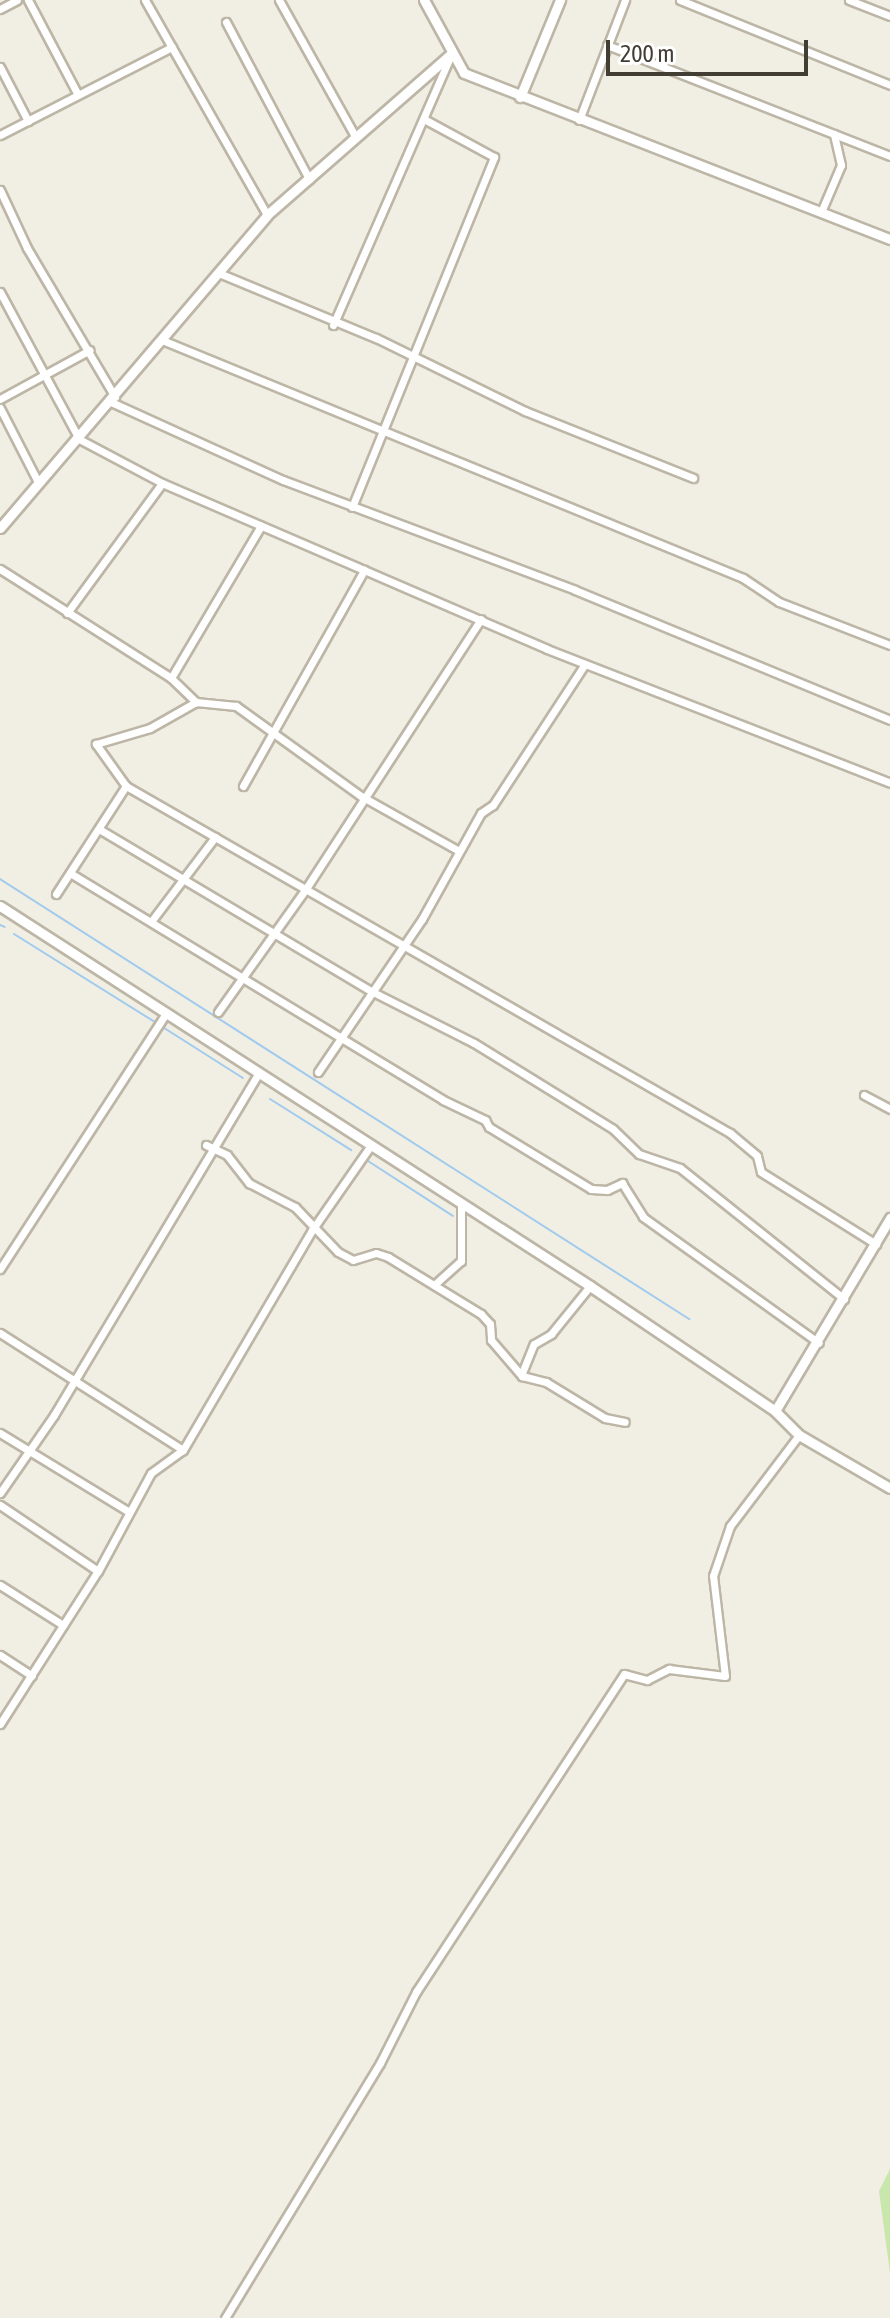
<!DOCTYPE html>
<style>
body{margin:0}
#map{position:relative;width:890px;height:2318px;overflow:hidden;background:#f1eee3;font-family:"Asap Condensed",sans-serif}
div>[style]{position:absolute}
.green>*{inset:0;background:#c9e6ac}
.stream>*{height:2px;margin:-1px;padding:0 1px;transform-origin:1px;border-radius:1px;background:#a0cbee}
.roads{filter:drop-shadow(2px 0 #bdb6a6) drop-shadow(-2px 0 #bdb6a6) drop-shadow(0 2px #bdb6a6) drop-shadow(0 -2px #bdb6a6)}
.minor>*{height:7px;margin:-3.5px;padding:0 3.5px;transform-origin:3.5px;border-radius:3.5px;background:#fff}
.tertiary>*{height:9px;margin:-4.5px;padding:0 4.5px;transform-origin:4.5px;border-radius:4.5px;background:#fff}
span{translate:-50% -50%;white-space:nowrap;text-align:center;line-height:1.15;-webkit-text-stroke:6px #fff;paint-order:stroke}
.scale{position:absolute;left:606px;top:40px;width:202px;height:36px;box-sizing:border-box;border:4px solid #433e34;border-top:0;padding-left:10px;font-size:24px;line-height:28px;white-space:nowrap;color:#433e34;-webkit-text-stroke:6px #fff;paint-order:stroke}
</style>
<div id="map">
<div class="green">
<div style="clip-path:polygon(890px 2169px,890px 2273px,879px 2191px)"></div>
</div>
<div class="stream">
<div style="left:0;top:879px;width:818px;rotate:32.56deg"></div>
<div style="left:0;top:925px;width:5px;rotate:22deg"></div>
<div style="left:14px;top:934px;width:166px;rotate:32deg"></div>
<div style="left:161px;top:1026px;width:97px;rotate:32.4deg"></div>
<div style="left:270px;top:1099px;width:96px;rotate:32.2deg"></div>
<div style="left:368px;top:1161px;width:101px;rotate:32.9deg"></div>
</div>
<div class="roads">
<div class="minor">
<div style="left:28px;top:0;width:107px;rotate:62.2deg"></div>
<div style="left:145px;top:0;width:247px;rotate:60.4deg"></div>
<div style="left:279px;top:0;width:154px;rotate:60.8deg"></div>
<div style="left:680px;top:0;width:227px;rotate:22deg"></div>
<div style="left:849px;top:0;width:44px;rotate:21.3deg"></div>
<div style="left:0;top:9px;width:19px;rotate:-28deg"></div>
<div style="left:226px;top:22px;width:178px;rotate:62.1deg"></div>
<div style="left:607px;top:45px;width:304px;rotate:21.4deg"></div>
<div style="left:0;top:67px;width:61px;rotate:62.6deg"></div>
<div style="left:579px;top:120px;width:129px;rotate:-69deg"></div>
<div style="left:0;top:135px;width:193px;rotate:-27.1deg"></div>
<div style="left:0;top:190px;width:64px;rotate:65deg"></div>
<div style="left:27px;top:248px;width:173px;rotate:59.4deg"></div>
<div style="left:821px;top:212px;width:51px;rotate:-66.9deg"></div>
<div style="left:841px;top:165px;width:32px;rotate:-103deg"></div>
<div style="left:219px;top:273px;width:170px;rotate:22.5deg"></div>
<div style="left:376px;top:338px;width:166px;rotate:26.1deg"></div>
<div style="left:525px;top:411px;width:181px;rotate:21.7deg"></div>
<div style="left:0;top:292px;width:167px;rotate:61.7deg"></div>
<div style="left:79px;top:439px;width:94px;rotate:27.9deg"></div>
<div style="left:162px;top:483px;width:419px;rotate:23.3deg"></div>
<div style="left:547px;top:649px;width:368px;rotate:21.3deg"></div>
<div style="left:333px;top:325px;width:295px;rotate:-66.4deg"></div>
<div style="left:162px;top:340px;width:628px;rotate:22.28deg"></div>
<div style="left:743px;top:578px;width:43px;rotate:33.7deg"></div>
<div style="left:779px;top:602px;width:119px;rotate:21.2deg"></div>
<div style="left:0;top:399px;width:102px;rotate:-28.6deg"></div>
<div style="left:111px;top:402px;width:189px;rotate:24.4deg"></div>
<div style="left:283px;top:480px;width:312px;rotate:20.6deg"></div>
<div style="left:575px;top:590px;width:341px;rotate:22.4deg"></div>
<div style="left:0;top:408px;width:85px;rotate:62.8deg"></div>
<div style="left:352px;top:507px;width:378px;rotate:-67.9deg"></div>
<div style="left:494px;top:157px;width:80px;rotate:-151.5deg"></div>
<div style="left:0;top:569px;width:203px;rotate:32.5deg"></div>
<div style="left:171px;top:678px;width:35px;rotate:44deg"></div>
<div style="left:196px;top:702px;width:40px;rotate:5.7deg"></div>
<div style="left:236px;top:706px;width:154px;rotate:35.8deg"></div>
<div style="left:361px;top:796px;width:112px;rotate:29.3deg"></div>
<div style="left:67px;top:613px;width:161px;rotate:-53.8deg"></div>
<div style="left:171px;top:678px;width:177px;rotate:-59.4deg"></div>
<div style="left:126px;top:786px;width:697px;rotate:29.88deg"></div>
<div style="left:730px;top:1133px;width:35px;rotate:40deg"></div>
<div style="left:757px;top:1156px;width:16px;rotate:76deg"></div>
<div style="left:761px;top:1172px;width:136px;rotate:32.1deg"></div>
<div style="left:243px;top:786px;width:248px;rotate:-60.7deg"></div>
<div style="left:99px;top:829px;width:317px;rotate:30.8deg"></div>
<div style="left:371px;top:991px;width:115px;rotate:26.8deg"></div>
<div style="left:474px;top:1043px;width:163px;rotate:31.7deg"></div>
<div style="left:613px;top:1129px;width:36px;rotate:44deg"></div>
<div style="left:639px;top:1154px;width:43px;rotate:18.9deg"></div>
<div style="left:680px;top:1168px;width:210px;rotate:38.6deg"></div>
<div style="left:70px;top:873px;width:437px;rotate:31.3deg"></div>
<div style="left:443px;top:1100px;width:47px;rotate:25.5deg"></div>
<div style="left:485px;top:1120px;width:8px;rotate:60deg"></div>
<div style="left:489px;top:1127px;width:119px;rotate:31.3deg"></div>
<div style="left:591px;top:1189px;width:16px;rotate:4deg"></div>
<div style="left:607px;top:1190px;width:17px;rotate:-25deg"></div>
<div style="left:622px;top:1183px;width:40px;rotate:58deg"></div>
<div style="left:643px;top:1217px;width:216px;rotate:35.6deg"></div>
<div style="left:56px;top:894px;width:129px;rotate:-57.1deg"></div>
<div style="left:126px;top:786px;width:52px;rotate:-125.5deg"></div>
<div style="left:96px;top:744px;width:56px;rotate:-16.5deg"></div>
<div style="left:150px;top:728px;width:53px;rotate:-29.5deg"></div>
<div style="left:153px;top:919px;width:103px;rotate:-52.9deg"></div>
<div style="left:218px;top:1012px;width:150px;rotate:-54.5deg"></div>
<div style="left:305px;top:890px;width:323px;rotate:-57deg"></div>
<div style="left:318px;top:1072px;width:185px;rotate:-55.8deg"></div>
<div style="left:422px;top:919px;width:121px;rotate:-60.9deg"></div>
<div style="left:481px;top:813px;width:14px;rotate:-34deg"></div>
<div style="left:493px;top:805px;width:168px;rotate:-56.9deg"></div>
<div style="left:864px;top:1095px;width:30px;rotate:28deg"></div>
<div style="left:206px;top:1145px;width:23px;rotate:25deg"></div>
<div style="left:227px;top:1155px;width:36px;rotate:52deg"></div>
<div style="left:249px;top:1183px;width:52px;rotate:27.6deg"></div>
<div style="left:295px;top:1207px;width:62px;rotate:46.3deg"></div>
<div style="left:338px;top:1252px;width:17px;rotate:28deg"></div>
<div style="left:353px;top:1260px;width:24px;rotate:-17deg"></div>
<div style="left:376px;top:1253px;width:13px;rotate:18deg"></div>
<div style="left:388px;top:1257px;width:109px;rotate:31.5deg"></div>
<div style="left:481px;top:1314px;width:13px;rotate:48deg"></div>
<div style="left:490px;top:1324px;width:16px;rotate:86deg"></div>
<div style="left:491px;top:1340px;width:48px;rotate:49.3deg"></div>
<div style="left:522px;top:1376px;width:25px;rotate:14deg"></div>
<div style="left:546px;top:1382px;width:69px;rotate:31.4deg"></div>
<div style="left:605px;top:1418px;width:20px;rotate:11deg"></div>
<div style="left:0;top:1269px;width:305px;rotate:-57deg"></div>
<div style="left:434px;top:1285px;width:36px;rotate:-42deg"></div>
<div style="left:461px;top:1261px;width:55px;rotate:-90deg"></div>
<div style="left:0;top:1333px;width:217px;rotate:32.6deg"></div>
<div style="left:522px;top:1373px;width:31px;rotate:-68deg"></div>
<div style="left:534px;top:1344px;width:20px;rotate:-30deg"></div>
<div style="left:551px;top:1334px;width:62px;rotate:-50.9deg"></div>
<div style="left:0;top:1433px;width:150px;rotate:31.4deg"></div>
<div style="left:0;top:1493px;width:95px;rotate:-55.3deg"></div>
<div style="left:54px;top:1415px;width:399px;rotate:-59.1deg"></div>
<div style="left:0;top:1505px;width:118px;rotate:34deg"></div>
<div style="left:0;top:1585px;width:75px;rotate:32.4deg"></div>
<div style="left:0;top:1655px;width:38px;rotate:33deg"></div>
<div style="left:0;top:1724px;width:182px;rotate:-57.4deg"></div>
<div style="left:98px;top:1571px;width:111px;rotate:-61.6deg"></div>
<div style="left:151px;top:1473px;width:39px;rotate:-36deg"></div>
<div style="left:183px;top:1450px;width:255px;rotate:-59.6deg"></div>
<div style="left:312px;top:1230px;width:103px;rotate:-55.2deg"></div>
<div style="left:225px;top:2318px;width:298px;rotate:-58.7deg"></div>
<div style="left:380px;top:2063px;width:80px;rotate:-63.1deg"></div>
<div style="left:416px;top:1992px;width:380px;rotate:-56.8deg"></div>
<div style="left:624px;top:1674px;width:24px;rotate:15deg"></div>
<div style="left:647px;top:1680px;width:25px;rotate:-27deg"></div>
<div style="left:669px;top:1669px;width:56px;rotate:7.1deg"></div>
<div style="left:725px;top:1676px;width:101px;rotate:-96.8deg"></div>
<div style="left:713px;top:1576px;width:53px;rotate:-71.2deg"></div>
<div style="left:730px;top:1526px;width:114px;rotate:-52.8deg"></div>
</div>
<div class="tertiary">
<div style="left:424px;top:0;width:83px;rotate:61.3deg"></div>
<div style="left:464px;top:73px;width:457px;rotate:21.3deg"></div>
<div style="left:520px;top:97px;width:105px;rotate:-67.6deg"></div>
<div style="left:0;top:528px;width:411px;rotate:-49.5deg"></div>
<div style="left:267px;top:215px;width:246px;rotate:-41.2deg"></div>
<div style="left:0;top:906px;width:702px;rotate:32.78deg"></div>
<div style="left:590px;top:1286px;width:223px;rotate:34deg"></div>
<div style="left:775px;top:1411px;width:34px;rotate:45deg"></div>
<div style="left:799px;top:1435px;width:105px;rotate:30.2deg"></div>
<div style="left:775px;top:1411px;width:225px;rotate:-59.2deg"></div>
</div>
</div>
<div class="scale">200 m</div>
</div>
